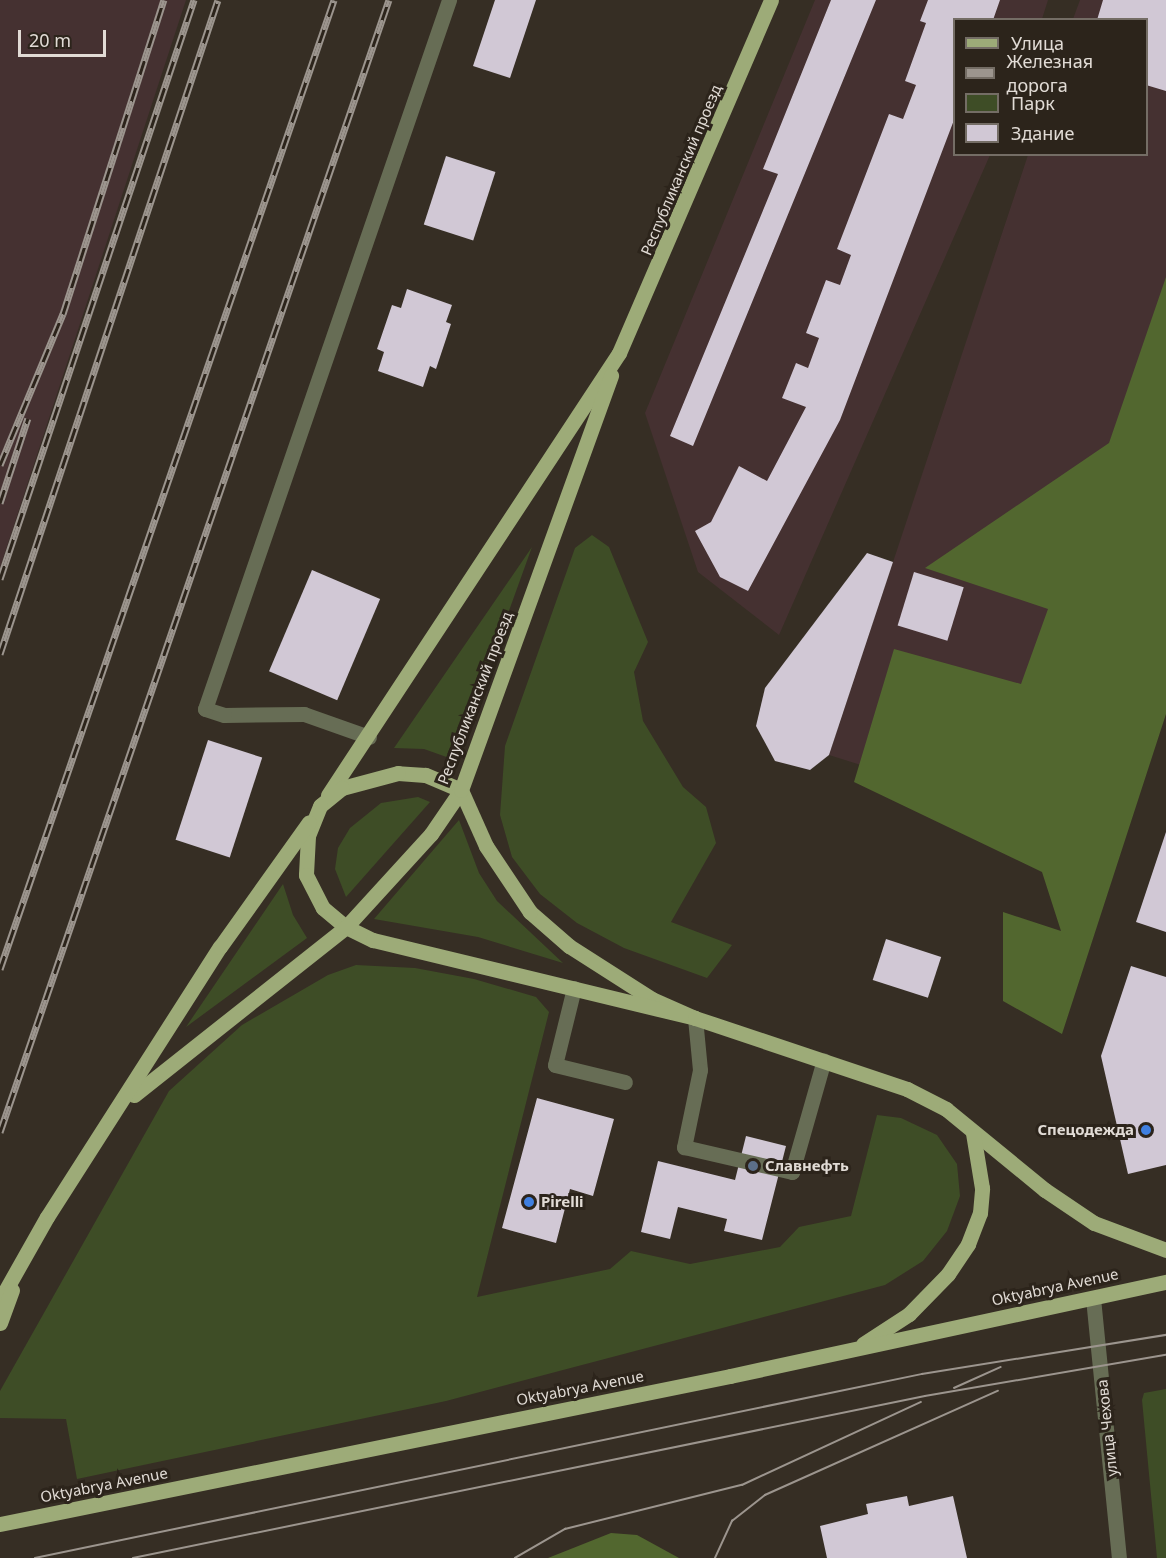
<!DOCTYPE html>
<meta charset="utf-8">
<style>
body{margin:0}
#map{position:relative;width:1166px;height:1558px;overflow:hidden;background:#362e24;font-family:"Noto Sans",sans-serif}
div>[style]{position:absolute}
.industrial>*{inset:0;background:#453131}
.green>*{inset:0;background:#3e4d26}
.forest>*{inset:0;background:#52672f}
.building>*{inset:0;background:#d1c8d5;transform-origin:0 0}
.minor>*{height:15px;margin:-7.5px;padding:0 7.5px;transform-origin:7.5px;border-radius:7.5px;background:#676d55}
.major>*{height:15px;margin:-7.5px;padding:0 7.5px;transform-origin:7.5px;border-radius:7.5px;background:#9dab78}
.tram>*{height:1.5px;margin:-0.75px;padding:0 0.75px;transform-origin:0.75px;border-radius:0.75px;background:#9c958e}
.rail>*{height:7px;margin-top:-3.5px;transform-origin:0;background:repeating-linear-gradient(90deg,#2c241b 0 14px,#9c958e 0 28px);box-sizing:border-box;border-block:2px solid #9c958e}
.dots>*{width:16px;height:16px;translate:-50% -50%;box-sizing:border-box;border:3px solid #2c241b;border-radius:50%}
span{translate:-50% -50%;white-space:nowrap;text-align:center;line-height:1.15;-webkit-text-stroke:6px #2c241b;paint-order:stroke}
.street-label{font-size:15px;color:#e1dbd5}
.poi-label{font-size:15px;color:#e1dbd5;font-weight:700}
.right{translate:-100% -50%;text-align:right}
.left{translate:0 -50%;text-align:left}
.legend{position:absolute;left:953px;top:18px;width:195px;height:138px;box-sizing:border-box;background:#2c241b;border:2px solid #746d65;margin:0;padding:8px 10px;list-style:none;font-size:18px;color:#e1dbd5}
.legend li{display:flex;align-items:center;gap:12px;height:30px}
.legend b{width:30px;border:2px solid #746d65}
.scale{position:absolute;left:18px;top:30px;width:88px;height:27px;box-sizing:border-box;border:3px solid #e1dbd5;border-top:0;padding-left:8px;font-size:18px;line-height:21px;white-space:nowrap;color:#e1dbd5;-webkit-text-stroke:4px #2c241b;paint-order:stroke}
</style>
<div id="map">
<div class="industrial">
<div style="clip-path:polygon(0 0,186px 0,0 568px)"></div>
<div style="clip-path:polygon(815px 0,1048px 0,1042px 19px,954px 20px,954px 154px,990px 155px,779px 635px,698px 572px,645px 413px)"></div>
<div style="clip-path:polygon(1080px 0,1166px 0,1166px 413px,1030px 818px,829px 755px,1028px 155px,1146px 154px,1146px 20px,1073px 19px)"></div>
</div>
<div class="green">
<div style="clip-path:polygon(592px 535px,609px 547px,648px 642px,634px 672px,643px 721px,683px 787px,706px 807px,716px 843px,671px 922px,732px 945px,707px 978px,624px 948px,577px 923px,540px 894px,512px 857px,500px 815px,505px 746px,575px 548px)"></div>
<div style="clip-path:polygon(532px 547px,455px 760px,424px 749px,394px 748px)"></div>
<div style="clip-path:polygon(418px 797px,430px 802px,346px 897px,335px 869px,338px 848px,350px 828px,381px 803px)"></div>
<div style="clip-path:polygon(459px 820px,479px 873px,497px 901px,563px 963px,478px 937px,374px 919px)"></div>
<div style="clip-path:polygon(283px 884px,293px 915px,307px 938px,186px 1027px)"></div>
<div style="clip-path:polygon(356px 965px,415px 968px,474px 979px,536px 997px,549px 1012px,477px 1297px,610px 1269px,631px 1251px,690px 1264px,780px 1247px,799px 1227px,851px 1216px,877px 1115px,901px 1118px,937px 1135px,957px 1164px,960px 1196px,947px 1231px,923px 1261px,885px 1285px,446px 1401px,77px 1479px,66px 1419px,0 1418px,0 1391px,169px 1091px,242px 1025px,328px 975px)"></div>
<div style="clip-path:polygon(1166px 1389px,1166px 1558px,1157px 1558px,1142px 1400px,1144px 1393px)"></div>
</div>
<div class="forest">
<div style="clip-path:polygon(1166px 277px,1166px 714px,1062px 1034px,1003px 1001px,1003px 912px,1061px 931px,1042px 872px,854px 782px,894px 649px,1021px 684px,1048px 609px,925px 568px,1109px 443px)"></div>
<div style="clip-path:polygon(611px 1533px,637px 1535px,679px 1558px,548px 1558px)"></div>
</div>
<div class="building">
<div style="clip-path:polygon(495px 0,536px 0,510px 78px,473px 66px)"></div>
<div style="clip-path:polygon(831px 0,876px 0,693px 446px,670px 436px,778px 174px,763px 169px)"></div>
<div style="clip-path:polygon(928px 0,1000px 0,993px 20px,954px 20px,954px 120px,840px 420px,748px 591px,720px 577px,695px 531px,711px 522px,739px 466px,767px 481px,806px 407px,782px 398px,796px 363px,808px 368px,819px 338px,806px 333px,826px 280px,840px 285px,851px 255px,837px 249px,889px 114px,903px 119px,916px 85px,905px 81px,926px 23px,920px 21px)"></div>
<div style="clip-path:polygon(1103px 0,1166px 0,1166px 91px,1146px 85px,1146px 20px,1097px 20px)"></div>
<div style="left:446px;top:156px;width:52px;height:72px;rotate:18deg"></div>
<div style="clip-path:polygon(407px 289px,452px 305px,446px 322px,451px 324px,436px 369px,430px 366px,423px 387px,378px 371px,384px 352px,377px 349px,392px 305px,401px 308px)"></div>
<div style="clip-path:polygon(867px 553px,893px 562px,829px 755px,810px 770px,775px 761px,756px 726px,765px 688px)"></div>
<div style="left:312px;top:570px;width:74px;height:110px;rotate:23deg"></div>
<div style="left:914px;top:572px;width:52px;height:56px;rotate:17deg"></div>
<div style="left:208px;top:740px;width:57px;height:105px;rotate:18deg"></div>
<div style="clip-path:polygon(1166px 832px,1166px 932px,1136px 922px)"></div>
<div style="left:886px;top:939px;width:58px;height:43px;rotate:18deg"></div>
<div style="clip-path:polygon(1131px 966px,1166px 977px,1166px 1165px,1128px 1174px,1101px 1056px)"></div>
<div style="clip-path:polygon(537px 1098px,614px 1119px,593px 1196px,570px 1189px,556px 1243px,502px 1228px)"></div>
<div style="clip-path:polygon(746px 1136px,786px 1146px,762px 1240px,724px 1231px,727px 1219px,678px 1207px,670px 1239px,641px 1232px,658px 1161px,735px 1180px)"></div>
<div style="clip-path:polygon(907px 1496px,909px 1506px,953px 1496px,967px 1558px,827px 1558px,820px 1526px,868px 1514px,866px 1504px)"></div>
</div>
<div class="minor">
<div style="left:369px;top:737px;width:69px;rotate:-160.5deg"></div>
<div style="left:304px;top:714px;width:80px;rotate:179.3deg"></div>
<div style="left:224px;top:715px;width:20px;rotate:-162deg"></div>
<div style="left:205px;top:709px;width:750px;rotate:-71.01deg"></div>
<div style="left:574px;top:988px;width:79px;rotate:103.9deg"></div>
<div style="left:555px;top:1065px;width:72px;rotate:13.7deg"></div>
<div style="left:695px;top:1018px;width:52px;rotate:84.5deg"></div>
<div style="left:700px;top:1070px;width:79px;rotate:101.7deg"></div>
<div style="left:684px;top:1147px;width:111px;rotate:13deg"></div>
<div style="left:792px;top:1172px;width:116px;rotate:-74.1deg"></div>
<div style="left:1093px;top:1298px;width:261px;rotate:84.3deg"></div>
</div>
<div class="major">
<div style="left:328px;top:795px;width:529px;rotate:-56.64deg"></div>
<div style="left:619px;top:353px;width:384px;rotate:-66.7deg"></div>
<div style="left:695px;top:1018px;width:47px;rotate:-156.2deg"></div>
<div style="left:652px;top:999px;width:98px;rotate:-147.4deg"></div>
<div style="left:569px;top:946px;width:52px;rotate:-138.9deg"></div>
<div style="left:530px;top:912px;width:79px;rotate:-123.7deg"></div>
<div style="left:486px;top:846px;width:61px;rotate:-114.1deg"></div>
<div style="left:461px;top:790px;width:39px;rotate:-157deg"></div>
<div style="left:425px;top:775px;width:27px;rotate:-176deg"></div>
<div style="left:398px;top:773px;width:58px;rotate:165deg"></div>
<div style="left:342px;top:788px;width:28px;rotate:141deg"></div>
<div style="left:320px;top:806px;width:32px;rotate:112deg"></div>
<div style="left:308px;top:836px;width:39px;rotate:93deg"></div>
<div style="left:306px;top:875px;width:37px;rotate:63deg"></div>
<div style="left:323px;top:908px;width:30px;rotate:40deg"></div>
<div style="left:346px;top:927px;width:30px;rotate:26deg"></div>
<div style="left:373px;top:940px;width:331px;rotate:13.6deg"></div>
<div style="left:695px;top:1018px;width:224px;rotate:18.5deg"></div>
<div style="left:907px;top:1089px;width:44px;rotate:27.1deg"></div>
<div style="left:946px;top:1109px;width:128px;rotate:39.3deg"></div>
<div style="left:1045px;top:1190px;width:59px;rotate:34deg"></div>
<div style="left:1094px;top:1223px;width:77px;rotate:20.6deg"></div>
<div style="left:134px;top:1095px;width:270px;rotate:-38.4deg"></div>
<div style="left:346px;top:927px;width:126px;rotate:-47.6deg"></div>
<div style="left:431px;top:834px;width:53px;rotate:-55.7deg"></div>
<div style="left:461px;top:790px;width:441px;rotate:-70.1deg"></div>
<div style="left:0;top:1300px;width:95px;rotate:-60.5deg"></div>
<div style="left:47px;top:1217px;width:321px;rotate:-57.4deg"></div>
<div style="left:220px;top:947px;width:153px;rotate:-54.5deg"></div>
<div style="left:0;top:1323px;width:35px;rotate:-70deg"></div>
<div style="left:863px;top:1344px;width:55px;rotate:-33.1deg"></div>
<div style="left:909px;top:1314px;width:56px;rotate:-45.7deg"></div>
<div style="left:948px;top:1274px;width:36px;rotate:-56deg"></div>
<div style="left:968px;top:1244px;width:33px;rotate:-69deg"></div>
<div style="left:980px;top:1213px;width:25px;rotate:-85deg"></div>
<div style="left:982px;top:1188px;width:56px;rotate:-99.3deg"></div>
<div style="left:0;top:1524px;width:745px;rotate:-11.46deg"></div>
<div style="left:730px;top:1376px;width:446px;rotate:-12.2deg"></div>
</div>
<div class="tram">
<div style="left:954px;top:1388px;width:51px;rotate:-24.1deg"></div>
<div style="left:35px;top:1558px;width:906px;rotate:-11.72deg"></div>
<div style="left:922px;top:1374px;width:247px;rotate:-9.1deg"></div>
<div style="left:133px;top:1558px;width:808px;rotate:-11.56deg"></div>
<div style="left:925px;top:1396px;width:244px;rotate:-9.7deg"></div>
<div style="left:515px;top:1558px;width:58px;rotate:-30.1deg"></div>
<div style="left:565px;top:1529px;width:182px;rotate:-14deg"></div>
<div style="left:742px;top:1485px;width:197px;rotate:-24.9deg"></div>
<div style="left:715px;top:1558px;width:41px;rotate:-65.3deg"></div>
<div style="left:732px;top:1521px;width:42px;rotate:-38.2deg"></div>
<div style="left:765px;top:1495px;width:255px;rotate:-24.1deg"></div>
</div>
<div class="rail">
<div style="left:0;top:465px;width:164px;rotate:-67.4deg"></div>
<div style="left:63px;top:314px;width:330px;rotate:-72.2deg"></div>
<div style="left:0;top:503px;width:89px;rotate:-71.8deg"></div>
<div style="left:0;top:579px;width:611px;rotate:-71.48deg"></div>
<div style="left:0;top:654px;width:689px;rotate:-71.57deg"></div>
<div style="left:0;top:969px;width:1025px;rotate:-70.98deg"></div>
<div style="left:0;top:1132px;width:1197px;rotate:-71.04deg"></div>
</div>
<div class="dots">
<div style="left:1146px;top:1130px;background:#3f7fe0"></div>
<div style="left:753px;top:1166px;background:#5c6f8a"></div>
<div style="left:529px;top:1202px;background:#3f7fe0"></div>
</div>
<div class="street-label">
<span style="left:681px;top:170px;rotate:-67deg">Республиканский проезд</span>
<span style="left:475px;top:698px;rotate:-69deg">Республиканский проезд</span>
<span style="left:1055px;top:1287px;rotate:-12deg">Oktyabrya Avenue</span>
<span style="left:580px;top:1388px;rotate:-11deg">Oktyabrya Avenue</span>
<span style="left:1107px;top:1428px;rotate:-96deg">улица Чехова</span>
<span style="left:104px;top:1485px;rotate:-11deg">Oktyabrya Avenue</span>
</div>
<div class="poi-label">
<span class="right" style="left:1134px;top:1130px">Спецодежда</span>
<span class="left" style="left:765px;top:1166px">Славнефть</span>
<span class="left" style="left:541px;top:1202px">Pirelli</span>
</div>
<ul class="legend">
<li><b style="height:8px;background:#9dab78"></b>Улица</li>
<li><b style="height:8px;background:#9c958e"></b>Железная дорога</li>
<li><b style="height:16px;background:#3e4d26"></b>Парк</li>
<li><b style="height:16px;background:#d1c8d5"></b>Здание</li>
</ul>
<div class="scale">20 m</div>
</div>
